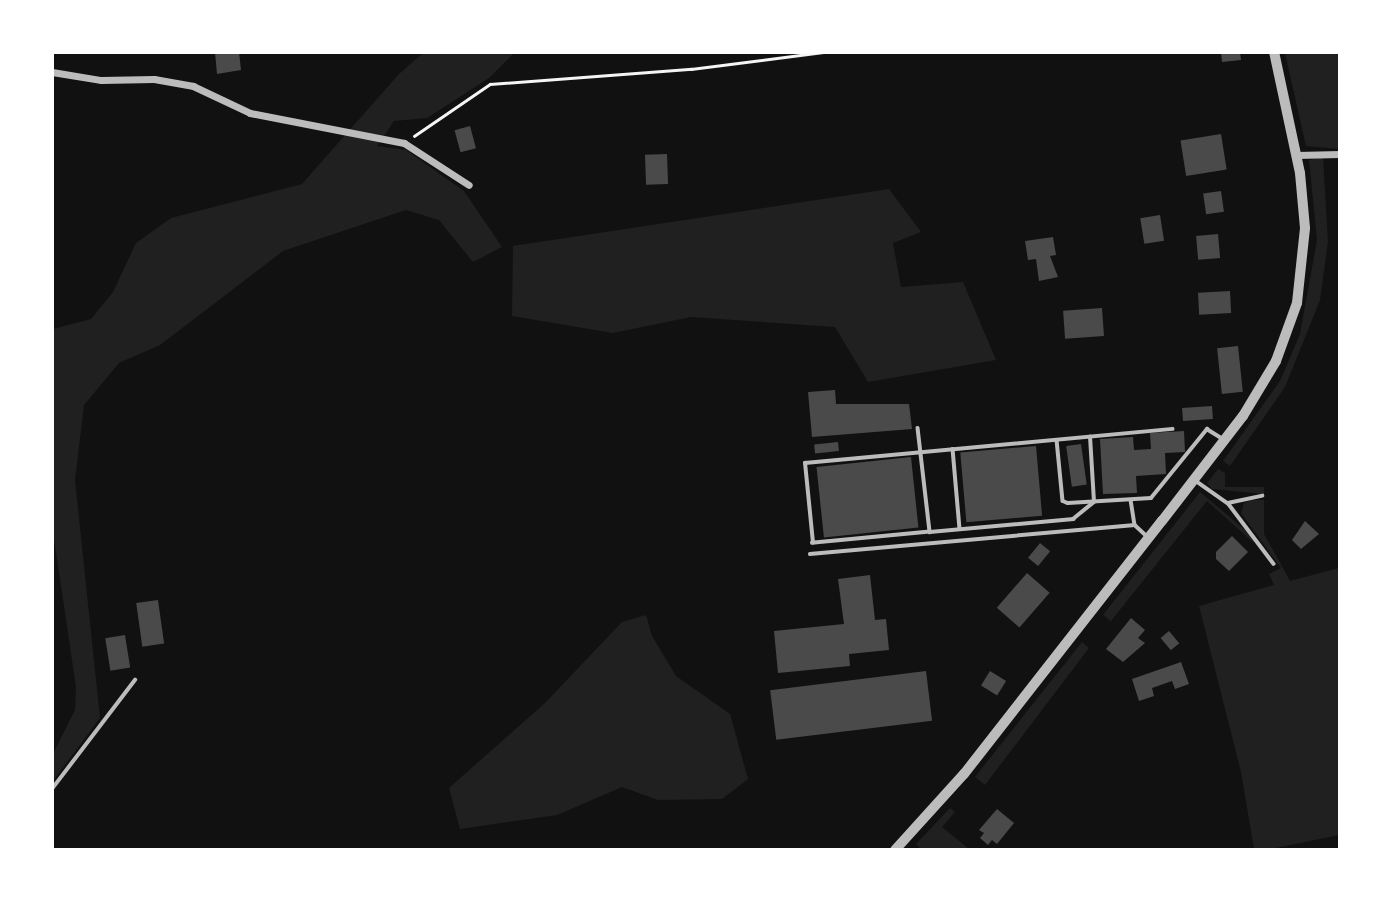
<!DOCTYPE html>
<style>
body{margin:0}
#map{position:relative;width:1392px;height:902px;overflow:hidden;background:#111;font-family:"PT Sans Narrow",sans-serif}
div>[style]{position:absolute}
.green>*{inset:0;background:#202020}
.building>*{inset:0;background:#4a4a4a;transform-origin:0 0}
.path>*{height:2.5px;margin:-1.25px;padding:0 1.25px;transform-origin:1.25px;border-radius:1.25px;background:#f5f5f5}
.service>*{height:3.5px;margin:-1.75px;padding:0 1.75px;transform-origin:1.75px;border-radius:1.75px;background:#bcbcbc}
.minor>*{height:7px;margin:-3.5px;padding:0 3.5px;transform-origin:3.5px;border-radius:3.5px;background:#bcbcbc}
.tertiary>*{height:10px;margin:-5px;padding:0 5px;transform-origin:5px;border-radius:5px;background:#bcbcbc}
span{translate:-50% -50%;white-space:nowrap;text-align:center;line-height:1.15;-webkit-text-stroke:7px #fff;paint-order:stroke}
.frame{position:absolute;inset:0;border:54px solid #fff;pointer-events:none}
</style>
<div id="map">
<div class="green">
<div style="clip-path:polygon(423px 53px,514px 53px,489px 78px,427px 118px,394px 121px,377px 146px,406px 150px,464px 191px,502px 247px,473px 262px,439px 220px,406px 210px,283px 251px,160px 345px,119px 363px,84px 405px,75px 480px,100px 718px,53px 781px,53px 754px,75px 710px,76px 687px,53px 532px,53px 329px,91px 319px,113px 292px,136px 243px,171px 218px,302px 184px,399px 74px)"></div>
<div style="clip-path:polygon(1285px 53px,1339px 53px,1339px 149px,1306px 146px)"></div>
<div style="clip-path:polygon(1323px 157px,1328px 242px,1320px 300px,1285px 387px,1230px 466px,1223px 461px,1280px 381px,1300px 334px,1317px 240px,1309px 160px)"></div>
<div style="clip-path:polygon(889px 189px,921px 232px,893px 243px,901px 287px,963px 282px,996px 360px,868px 382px,835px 327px,691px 317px,613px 333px,512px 316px,513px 246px)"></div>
<div style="clip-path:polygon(1218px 469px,1225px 473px,1225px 487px,1264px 487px,1264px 494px,1212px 489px,1207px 483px)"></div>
<div style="clip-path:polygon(1200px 492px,1251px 535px,1254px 543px,1207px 501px,1111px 621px,1103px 615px)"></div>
<div style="clip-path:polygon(1252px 500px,1264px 500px,1264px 534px,1290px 581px,1339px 568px,1339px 835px,1271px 849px,1254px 849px,1241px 772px,1199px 606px,1274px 585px,1269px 574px,1281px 568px,1241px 513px,1244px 503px)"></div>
<div style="clip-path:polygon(646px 615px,652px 636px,676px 676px,730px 714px,748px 779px,722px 799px,658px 800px,622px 787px,557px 815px,460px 829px,449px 788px,545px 703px,622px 622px)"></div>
<div style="clip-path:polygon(1082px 642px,1089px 648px,985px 785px,975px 777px)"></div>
<div style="clip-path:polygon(950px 808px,955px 812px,942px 827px,969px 849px,921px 849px,916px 844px)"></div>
</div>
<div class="building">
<div style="clip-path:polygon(215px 52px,239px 52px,241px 70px,217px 74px)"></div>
<div style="clip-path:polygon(1221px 52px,1240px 52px,1241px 60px,1222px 62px)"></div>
<div style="left:470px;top:126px;width:23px;height:16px;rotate:75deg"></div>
<div style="left:1221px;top:134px;width:36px;height:41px;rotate:81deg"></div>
<div style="left:667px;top:154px;width:30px;height:22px;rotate:88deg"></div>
<div style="left:1221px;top:191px;width:21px;height:18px;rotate:82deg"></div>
<div style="left:1160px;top:215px;width:26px;height:20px;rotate:81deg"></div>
<div style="left:1218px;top:234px;width:24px;height:22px;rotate:85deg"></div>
<div style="clip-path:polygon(1053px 237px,1056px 255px,1050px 256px,1058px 277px,1039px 281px,1036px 259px,1028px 260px,1025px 241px)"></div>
<div style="left:1230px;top:291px;width:22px;height:32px;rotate:87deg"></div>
<div style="left:1102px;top:308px;width:28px;height:39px;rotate:86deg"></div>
<div style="left:1238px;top:346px;width:46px;height:21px;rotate:84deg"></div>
<div style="clip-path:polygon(835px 390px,836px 404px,909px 404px,912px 429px,812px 437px,808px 392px)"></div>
<div style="left:1212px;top:406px;width:13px;height:30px;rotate:86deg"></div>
<div style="clip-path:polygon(1184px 431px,1185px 452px,1165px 453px,1166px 474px,1136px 476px,1137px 493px,1103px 494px,1100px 439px,1133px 437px,1134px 450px,1151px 449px,1150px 433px)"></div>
<div style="left:838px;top:442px;width:9px;height:24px;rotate:84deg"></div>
<div style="left:1081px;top:444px;width:41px;height:15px;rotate:82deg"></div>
<div style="left:1036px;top:446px;width:70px;height:76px;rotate:85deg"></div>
<div style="left:911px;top:457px;width:71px;height:95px;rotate:84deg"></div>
<div style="clip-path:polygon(1305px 521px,1319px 534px,1301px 549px,1292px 540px)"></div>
<div style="clip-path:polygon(1232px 536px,1248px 552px,1229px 571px,1216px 559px,1216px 552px)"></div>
<div style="left:1040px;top:543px;width:13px;height:19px;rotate:39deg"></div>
<div style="left:1027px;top:573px;width:30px;height:46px;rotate:41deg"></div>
<div style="clip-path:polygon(870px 575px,875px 620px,886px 619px,889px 650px,849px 654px,850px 666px,778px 673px,774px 631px,844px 624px,838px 579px)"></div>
<div style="left:158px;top:600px;width:44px;height:22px;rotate:82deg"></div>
<div style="clip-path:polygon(1131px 618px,1145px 630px,1138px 638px,1145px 643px,1123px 662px,1106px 649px)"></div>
<div style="left:1169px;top:631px;width:16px;height:11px;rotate:50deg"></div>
<div style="left:125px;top:635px;width:33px;height:20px;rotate:81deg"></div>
<div style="clip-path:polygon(1181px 662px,1189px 684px,1175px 689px,1172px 681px,1152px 688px,1154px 696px,1139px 701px,1132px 679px)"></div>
<div style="left:926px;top:671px;width:50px;height:157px;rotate:83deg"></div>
<div style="left:990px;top:671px;width:19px;height:17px;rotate:32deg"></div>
<div style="clip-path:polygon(997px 809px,1014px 823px,997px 844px,992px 840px,988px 845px,980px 838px,984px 833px,979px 830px)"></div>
</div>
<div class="path">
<div style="left:414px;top:136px;width:92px;rotate:-34.4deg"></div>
<div style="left:490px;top:84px;width:202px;rotate:-4.3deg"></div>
<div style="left:691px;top:69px;width:133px;rotate:-7.3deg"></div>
</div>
<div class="service">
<div style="left:918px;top:428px;width:105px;rotate:83.4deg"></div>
<div style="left:930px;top:532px;width:144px;rotate:-5.2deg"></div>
<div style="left:1073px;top:519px;width:27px;rotate:-39deg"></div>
<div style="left:1094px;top:502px;width:65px;rotate:-93.5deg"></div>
<div style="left:1057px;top:440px;width:61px;rotate:84.4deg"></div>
<div style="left:1063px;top:501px;width:5px;rotate:22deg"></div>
<div style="left:1068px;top:503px;width:83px;rotate:-3.4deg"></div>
<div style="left:1151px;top:498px;width:89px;rotate:-50.9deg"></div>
<div style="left:1207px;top:429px;width:19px;rotate:32deg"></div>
<div style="left:953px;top:449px;width:80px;rotate:85deg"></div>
<div style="left:1196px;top:481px;width:39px;rotate:35deg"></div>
<div style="left:1228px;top:503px;width:76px;rotate:53deg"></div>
<div style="left:1131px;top:500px;width:25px;rotate:81deg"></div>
<div style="left:1228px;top:503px;width:35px;rotate:-12deg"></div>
<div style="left:930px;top:532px;width:118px;rotate:174.6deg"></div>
<div style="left:813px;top:543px;width:80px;rotate:-95.7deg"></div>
<div style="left:805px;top:463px;width:369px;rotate:-5.3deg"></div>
<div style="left:810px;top:554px;width:326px;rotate:-5.1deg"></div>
<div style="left:1135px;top:525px;width:16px;rotate:43deg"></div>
<div style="left:52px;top:789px;width:137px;rotate:-52.7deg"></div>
</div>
<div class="minor">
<div style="left:52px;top:72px;width:50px;rotate:9.3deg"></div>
<div style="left:101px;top:80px;width:53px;rotate:-1.1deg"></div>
<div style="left:154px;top:79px;width:40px;rotate:10deg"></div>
<div style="left:193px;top:86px;width:63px;rotate:25.3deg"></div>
<div style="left:250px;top:113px;width:157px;rotate:11deg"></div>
<div style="left:404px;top:143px;width:77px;rotate:32.9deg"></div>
<div style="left:1296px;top:155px;width:44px;rotate:-1.3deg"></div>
</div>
<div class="tertiary">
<div style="left:895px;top:850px;width:103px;rotate:-47.8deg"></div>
<div style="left:964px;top:774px;width:321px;rotate:-52deg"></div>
<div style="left:1162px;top:521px;width:133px;rotate:-52.4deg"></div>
<div style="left:1243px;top:416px;width:64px;rotate:-59deg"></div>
<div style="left:1276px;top:361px;width:62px;rotate:-70.1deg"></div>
<div style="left:1297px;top:303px;width:75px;rotate:-83.9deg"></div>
<div style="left:1305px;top:228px;width:55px;rotate:-95.2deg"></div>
<div style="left:1300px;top:173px;width:124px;rotate:-102.1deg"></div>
</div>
<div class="frame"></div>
</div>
